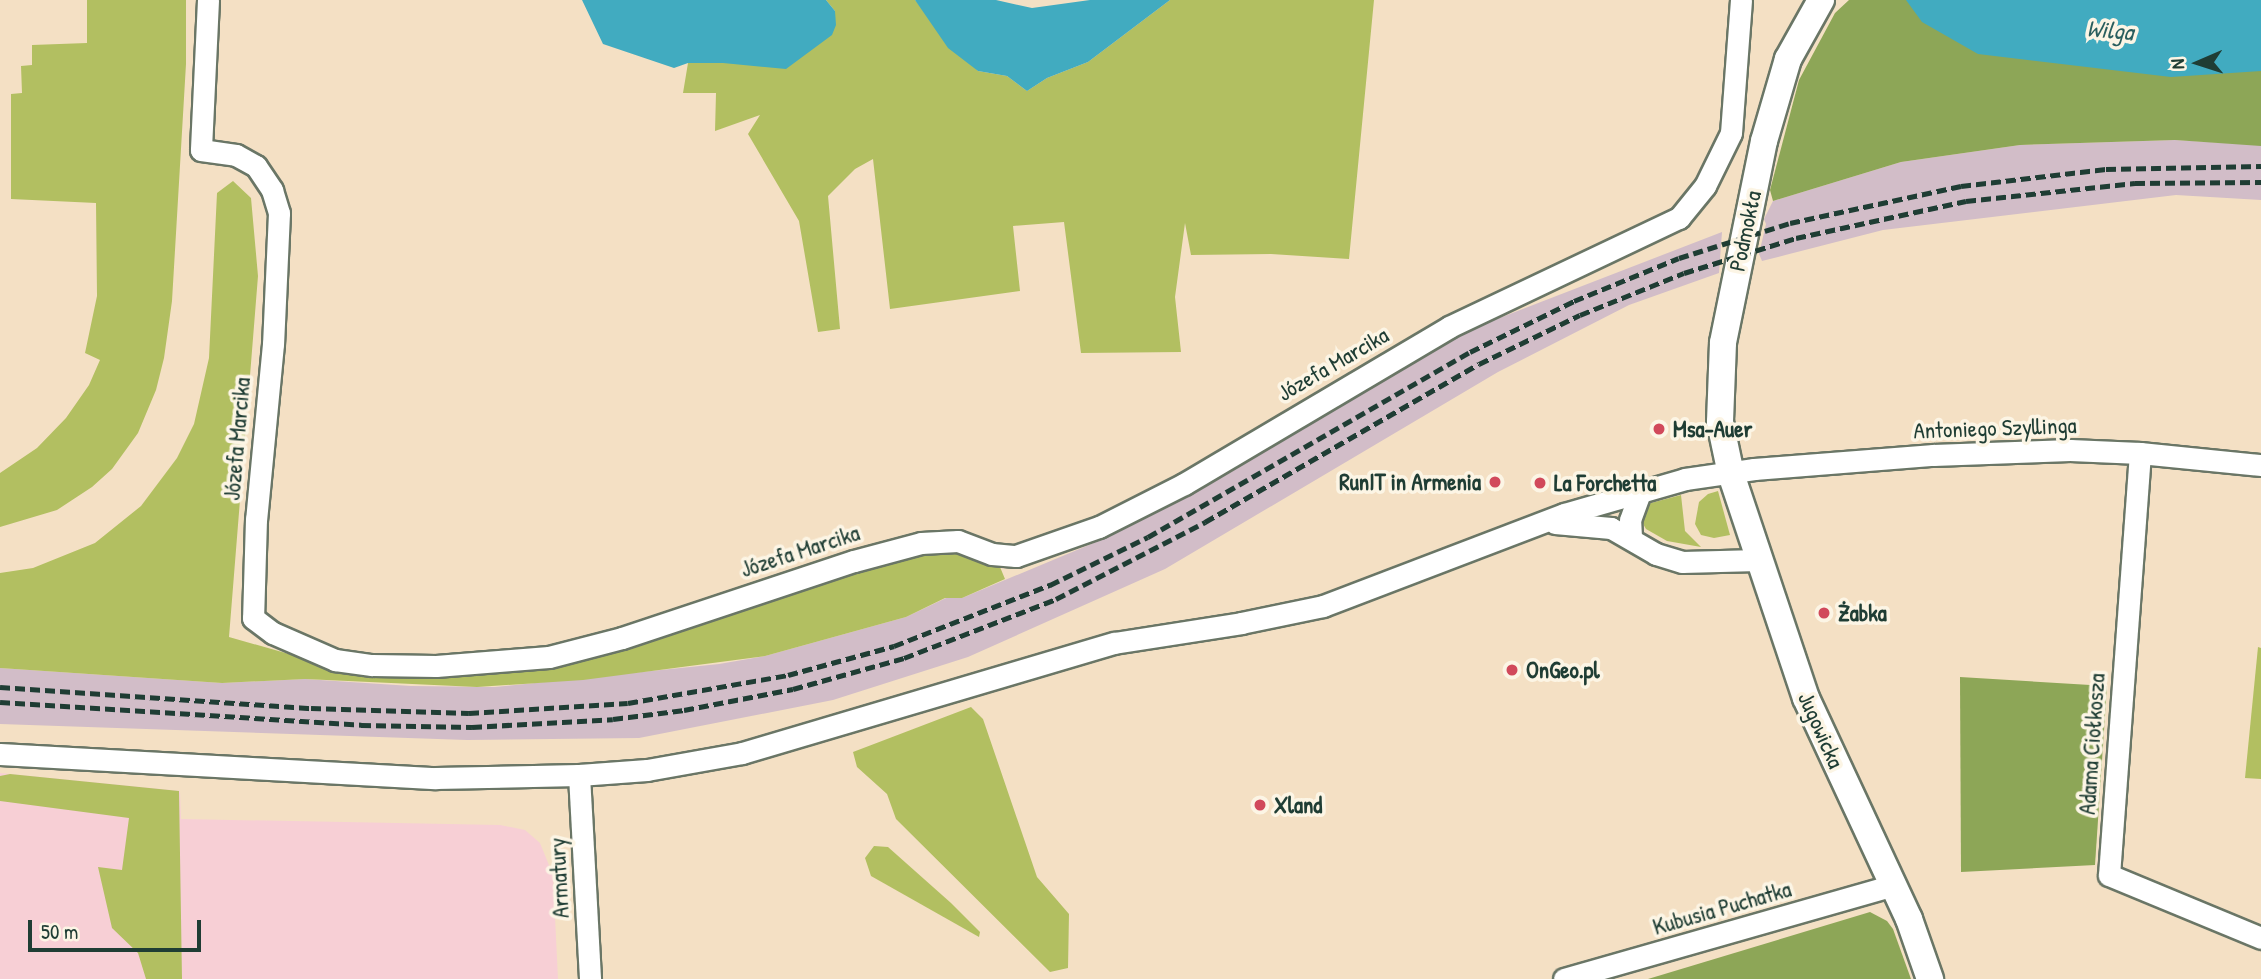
<!DOCTYPE html>
<meta charset="utf-8">
<style>
body{margin:0}
#map{position:relative;width:2261px;height:979px;overflow:hidden;background:#f4e0c4;font-family:"Patrick Hand",sans-serif}
div>[style]{position:absolute}
.built>*{inset:0;background:#f7cfd5}
.industrial>*{inset:0;background:#d2bdc8}
.green>*{inset:0;background:#b2bf61}
.forest>*{inset:0;background:#8da657}
.water>*{inset:0;background:#41abc0}
.roads{filter:drop-shadow(2px 0 #6a7666) drop-shadow(-2px 0 #6a7666) drop-shadow(0 2px #6a7666) drop-shadow(0 -2px #6a7666)}
.minor>*{height:21px;margin:-10.5px;padding:0 10.5px;transform-origin:10.5px;border-radius:10.5px;background:#fff}
.tertiary>*{height:26px;margin:-13px;padding:0 13px;transform-origin:13px;border-radius:13px;background:#fff}
.rail>*{height:5px;margin-top:-2.5px;transform-origin:0;background:repeating-linear-gradient(90deg,#1f3d34 0 10px,transparent 0 15px)}
.dots>*{width:19px;height:19px;translate:-50% -50%;box-sizing:border-box;border:4px solid #fcf5e5;border-radius:50%}
span{translate:-50% -50%;white-space:nowrap;text-align:center;line-height:1.15;-webkit-text-stroke:7px #fcf5e5;paint-order:stroke}
.street-label{font-size:23px;color:#1f3d34}
.poi-label{font-size:23px;color:#1f3d34;font-weight:700}
.left{translate:0 -50%;text-align:left}
.right{translate:-100% -50%;text-align:right}
.water-label{font-size:24px;color:#295e5e;font-style:italic}
.north{position:absolute;left:2163px;top:28px;width:70px;height:70px;-webkit-text-stroke:5px #fcf5e5;paint-order:stroke;rotate:267deg;font-size:19px;font-weight:700;line-height:28px;text-align:center;color:#1f3d34}
.north::after{content:'';display:block;margin:auto;width:24px;height:32px;background:#1f3d34;clip-path:polygon(50% 0,100% 100%,50% 72%,0 100%)}
.scale{position:absolute;left:28px;top:920px;width:173px;height:32px;box-sizing:border-box;border:4px solid #1f3d34;border-top:0;padding-left:9px;font-size:21px;line-height:24px;white-space:nowrap;color:#1f3d34;-webkit-text-stroke:5px #fcf5e5;paint-order:stroke}
</style>
<div id="map">
<div class="built">
<div style="clip-path:polygon(0 773px,180px 791px,181px 819px,500px 825px,525px 830px,540px 843px,553px 875px,558px 979px,0 979px)"></div>
</div>
<div class="industrial">
<div style="clip-path:polygon(2175px 140px,2261px 145px,2261px 200px,2176px 195px,1883px 230px,1762px 261px,1759px 254px,1766px 224px,1764px 219px,1773px 201px,1901px 162px,2020px 145px)"></div>
<div style="clip-path:polygon(1722px 232px,1719px 273px,1629px 305px,1498px 372px,1165px 569px,968px 657px,833px 700px,639px 738px,467px 740px,0 724px,0 668px,222px 683px,305px 679px,411px 686px,495px 687px,719px 664px,765px 656px,906px 617px,946px 598px,962px 598px,1108px 537px,1332px 409px,1450px 337px)"></div>
</div>
<div class="green">
<div style="clip-path:polygon(87px 0,186px 0,186px 64px,172px 301px,164px 358px,156px 390px,138px 433px,112px 469px,92px 487px,57px 510px,0 527px,0 473px,37px 448px,66px 418px,89px 385px,100px 360px,85px 353px,97px 296px,96px 203px,11px 199px,11px 94px,22px 93px,21px 66px,32px 65px,32px 45px,87px 43px)"></div>
<div style="clip-path:polygon(826px 0,915px 0,978px 71px,1007px 76px,1027px 91px,1047px 78px,1088px 62px,1170px 0,1374px 0,1349px 259px,1271px 254px,1191px 255px,1185px 223px,1175px 297px,1181px 352px,1081px 353px,1064px 222px,1013px 226px,1020px 291px,890px 309px,873px 159px,855px 169px,828px 196px,840px 329px,818px 332px,799px 221px,748px 134px,760px 115px,715px 131px,716px 93px,683px 93px,688px 63px,723px 63px,835px 11px)"></div>
<div style="clip-path:polygon(233px 181px,251px 198px,258px 276px,229px 637px,317px 662px,495px 670px,906px 552px,959px 551px,1000px 567px,1005px 579px,962px 598px,945px 598px,906px 617px,765px 656px,583px 680px,477px 687px,305px 679px,222px 683px,0 668px,0 573px,33px 568px,95px 543px,141px 506px,177px 458px,194px 424px,209px 358px,217px 193px)"></div>
<div style="clip-path:polygon(1718px 491px,1730px 535px,1714px 538px,1701px 535px,1695px 524px,1699px 502px,1708px 494px)"></div>
<div style="clip-path:polygon(1681px 495px,1685px 531px,1701px 547px,1667px 541px,1646px 529px,1642px 522px,1642px 514px,1651px 503px)"></div>
<div style="clip-path:polygon(2258px 647px,2261px 648px,2261px 779px,2245px 778px)"></div>
<div style="clip-path:polygon(971px 707px,983px 719px,1037px 877px,1069px 914px,1068px 968px,1050px 972px,896px 819px,887px 794px,857px 767px,853px 752px)"></div>
<div style="clip-path:polygon(10px 774px,179px 791px,182px 979px,146px 979px,138px 953px,112px 928px,98px 867px,122px 870px,129px 818px,0 801px,0 776px)"></div>
<div style="clip-path:polygon(874px 846px,888px 847px,951px 903px,980px 932px,979px 937px,871px 876px,865px 858px)"></div>
</div>
<div class="forest">
<div style="clip-path:polygon(1849px 0,2261px 0,2261px 146px,2175px 140px,2020px 145px,1901px 162px,1773px 201px,1770px 190px,1799px 80px,1835px 13px)"></div>
<div style="clip-path:polygon(1960px 677px,2107px 686px,2095px 865px,1961px 872px)"></div>
<div style="clip-path:polygon(1870px 912px,1887px 921px,1893px 929px,1911px 979px,1648px 979px)"></div>
</div>
<div class="water">
<div style="clip-path:polygon(582px 0,826px 0,835px 11px,836px 25px,832px 35px,786px 69px,723px 63px,688px 63px,674px 68px,603px 44px)"></div>
<div style="clip-path:polygon(915px 0,996px 0,1032px 8px,1090px 0,1170px 0,1088px 62px,1047px 78px,1027px 91px,1007px 76px,978px 71px,948px 48px)"></div>
<div style="clip-path:polygon(1906px 0,2261px 0,2261px 71px,2171px 77px,1978px 54px,1922px 22px)"></div>
</div>
<div class="roads">
<div class="minor">
<div style="left:208px;top:0;width:150px;rotate:92.7deg"></div>
<div style="left:201px;top:150px;width:35px;rotate:8deg"></div>
<div style="left:236px;top:155px;width:23px;rotate:29deg"></div>
<div style="left:256px;top:166px;width:29px;rotate:56deg"></div>
<div style="left:272px;top:190px;width:24px;rotate:73deg"></div>
<div style="left:279px;top:213px;width:131px;rotate:92.6deg"></div>
<div style="left:273px;top:344px;width:176px;rotate:95.5deg"></div>
<div style="left:256px;top:519px;width:99px;rotate:91.7deg"></div>
<div style="left:253px;top:618px;width:25px;rotate:37deg"></div>
<div style="left:273px;top:633px;width:68px;rotate:23.5deg"></div>
<div style="left:335px;top:660px;width:37px;rotate:8deg"></div>
<div style="left:372px;top:665px;width:64px;rotate:0.9deg"></div>
<div style="left:436px;top:666px;width:113px;rotate:-4.6deg"></div>
<div style="left:549px;top:657px;width:75px;rotate:-14.6deg"></div>
<div style="left:622px;top:638px;width:244px;rotate:-18.4deg"></div>
<div style="left:854px;top:561px;width:69px;rotate:-15deg"></div>
<div style="left:921px;top:543px;width:37px;rotate:-3deg"></div>
<div style="left:958px;top:541px;width:36px;rotate:21deg"></div>
<div style="left:992px;top:554px;width:24px;rotate:5deg"></div>
<div style="left:1016px;top:556px;width:88px;rotate:-19.3deg"></div>
<div style="left:1099px;top:527px;width:95px;rotate:-26.8deg"></div>
<div style="left:1184px;top:484px;width:308px;rotate:-30.6deg"></div>
<div style="left:1449px;top:327px;width:255px;rotate:-25.4deg"></div>
<div style="left:1679px;top:218px;width:41px;rotate:-50.9deg"></div>
<div style="left:1705px;top:186px;width:59px;rotate:-63.9deg"></div>
<div style="left:1731px;top:133px;width:133px;rotate:-85.7deg"></div>
<div style="left:2140px;top:453px;width:423px;rotate:94.2deg"></div>
<div style="left:2109px;top:875px;width:165px;rotate:22.5deg"></div>
<div style="left:1555px;top:523px;width:56px;rotate:5.1deg"></div>
<div style="left:1611px;top:528px;width:52px;rotate:30deg"></div>
<div style="left:1656px;top:554px;width:27px;rotate:17deg"></div>
<div style="left:1682px;top:562px;width:76px;rotate:-1.5deg"></div>
<div style="left:1631px;top:537px;width:17px;rotate:-93deg"></div>
<div style="left:1630px;top:520px;width:32px;rotate:-70deg"></div>
<div style="left:0;top:754px;width:436px;rotate:3.2deg"></div>
<div style="left:435px;top:778px;width:144px;rotate:-1.2deg"></div>
<div style="left:579px;top:775px;width:68px;rotate:-4.2deg"></div>
<div style="left:647px;top:770px;width:97px;rotate:-10.1deg"></div>
<div style="left:742px;top:753px;width:388px;rotate:-16.5deg"></div>
<div style="left:1114px;top:643px;width:129px;rotate:-8.9deg"></div>
<div style="left:1241px;top:623px;width:84px;rotate:-11.7deg"></div>
<div style="left:1323px;top:606px;width:258px;rotate:-20.9deg"></div>
<div style="left:1564px;top:514px;width:126px;rotate:-16.1deg"></div>
<div style="left:1685px;top:479px;width:70px;rotate:-8.2deg"></div>
<div style="left:1754px;top:469px;width:180px;rotate:-4.5deg"></div>
<div style="left:1933px;top:455px;width:137px;rotate:-2.1deg"></div>
<div style="left:2070px;top:450px;width:70px;rotate:2.5deg"></div>
<div style="left:2140px;top:453px;width:122px;rotate:5.7deg"></div>
<div style="left:579px;top:775px;width:204px;rotate:86.9deg"></div>
<div style="left:1564px;top:979px;width:342px;rotate:-15.9deg"></div>
</div>
<div class="tertiary">
<div style="left:1821px;top:0;width:68px;rotate:119.2deg"></div>
<div style="left:1788px;top:59px;width:85px;rotate:106.3deg"></div>
<div style="left:1764px;top:141px;width:206px;rotate:101.5deg"></div>
<div style="left:1723px;top:343px;width:79px;rotate:92.2deg"></div>
<div style="left:1720px;top:422px;width:53px;rotate:78.1deg"></div>
<div style="left:1731px;top:474px;width:236px;rotate:71.5deg"></div>
<div style="left:1806px;top:698px;width:244px;rotate:65deg"></div>
<div style="left:1909px;top:919px;width:64px;rotate:70.7deg"></div>
</div>
</div>
<div class="rail">
<div style="left:0;top:687px;width:312px;rotate:3.9deg"></div>
<div style="left:311px;top:708px;width:158px;rotate:1.8deg"></div>
<div style="left:469px;top:713px;width:159px;rotate:-3.6deg"></div>
<div style="left:628px;top:703px;width:162px;rotate:-9.9deg"></div>
<div style="left:788px;top:675px;width:110px;rotate:-15.3deg"></div>
<div style="left:894px;top:646px;width:168px;rotate:-21.4deg"></div>
<div style="left:1050px;top:585px;width:109px;rotate:-26.1deg"></div>
<div style="left:1148px;top:537px;width:371px;rotate:-29.9deg"></div>
<div style="left:1470px;top:352px;width:116px;rotate:-26.1deg"></div>
<div style="left:1574px;top:301px;width:113px;rotate:-22.3deg"></div>
<div style="left:1679px;top:258px;width:116px;rotate:-17.5deg"></div>
<div style="left:1790px;top:223px;width:175px;rotate:-12.2deg"></div>
<div style="left:1961px;top:186px;width:146px;rotate:-6.7deg"></div>
<div style="left:2106px;top:169px;width:155px;rotate:-1.1deg"></div>
<div style="left:0;top:702px;width:362px;rotate:3.6deg"></div>
<div style="left:361px;top:725px;width:111px;rotate:1deg"></div>
<div style="left:472px;top:727px;width:141px;rotate:-3.2deg"></div>
<div style="left:613px;top:719px;width:72px;rotate:-7.2deg"></div>
<div style="left:684px;top:710px;width:111px;rotate:-10.9deg"></div>
<div style="left:793px;top:689px;width:115px;rotate:-15.6deg"></div>
<div style="left:904px;top:658px;width:163px;rotate:-21.2deg"></div>
<div style="left:1056px;top:599px;width:168px;rotate:-27.3deg"></div>
<div style="left:1205px;top:522px;width:316px;rotate:-30deg"></div>
<div style="left:1479px;top:364px;width:112px;rotate:-25.9deg"></div>
<div style="left:1580px;top:315px;width:112px;rotate:-22deg"></div>
<div style="left:1684px;top:273px;width:117px;rotate:-17.4deg"></div>
<div style="left:1796px;top:238px;width:174px;rotate:-12.3deg"></div>
<div style="left:1966px;top:201px;width:170px;rotate:-6.1deg"></div>
<div style="left:2135px;top:183px;width:126px;rotate:-0.5deg"></div>
</div>
<div class="dots">
<div style="left:1659px;top:429px;background:#d1495b"></div>
<div style="left:1495px;top:482px;background:#d1495b"></div>
<div style="left:1540px;top:483px;background:#d1495b"></div>
<div style="left:1824px;top:613px;background:#d1495b"></div>
<div style="left:1512px;top:670px;background:#d1495b"></div>
<div style="left:1260px;top:805px;background:#d1495b"></div>
</div>
<div class="street-label">
<span style="left:1745px;top:231px;rotate:-78deg">Podmokła</span>
<span style="left:1333px;top:364px;rotate:-30deg">Józefa Marcika</span>
<span style="left:1995px;top:428px;rotate:-2deg">Antoniego Szyllinga</span>
<span style="left:237px;top:439px;rotate:-85deg">Józefa Marcika</span>
<span style="left:800px;top:551px;rotate:-18deg">Józefa Marcika</span>
<span style="left:1821px;top:730px;rotate:66deg">Jugowicka</span>
<span style="left:2092px;top:744px;rotate:-86deg">Adama Ciołkosza</span>
<span style="left:559px;top:878px;rotate:-93deg">Armatury</span>
<span style="left:1722px;top:908px;rotate:-16deg">Kubusia Puchatka</span>
</div>
<div class="poi-label">
<span class="left" style="left:1673px;top:429px">Msa-Auer</span>
<span class="right" style="left:1481px;top:482px">RunIT in Armenia</span>
<span class="left" style="left:1554px;top:483px">La Forchetta</span>
<span class="left" style="left:1838px;top:613px">Żabka</span>
<span class="left" style="left:1526px;top:670px">OnGeo.pl</span>
<span class="left" style="left:1274px;top:805px">Xland</span>
</div>
<div class="water-label">
<span style="left:2110px;top:30px;rotate:5deg">Wilga</span>
</div>
<div class="north">N</div>
<div class="scale">50 m</div>
</div>
